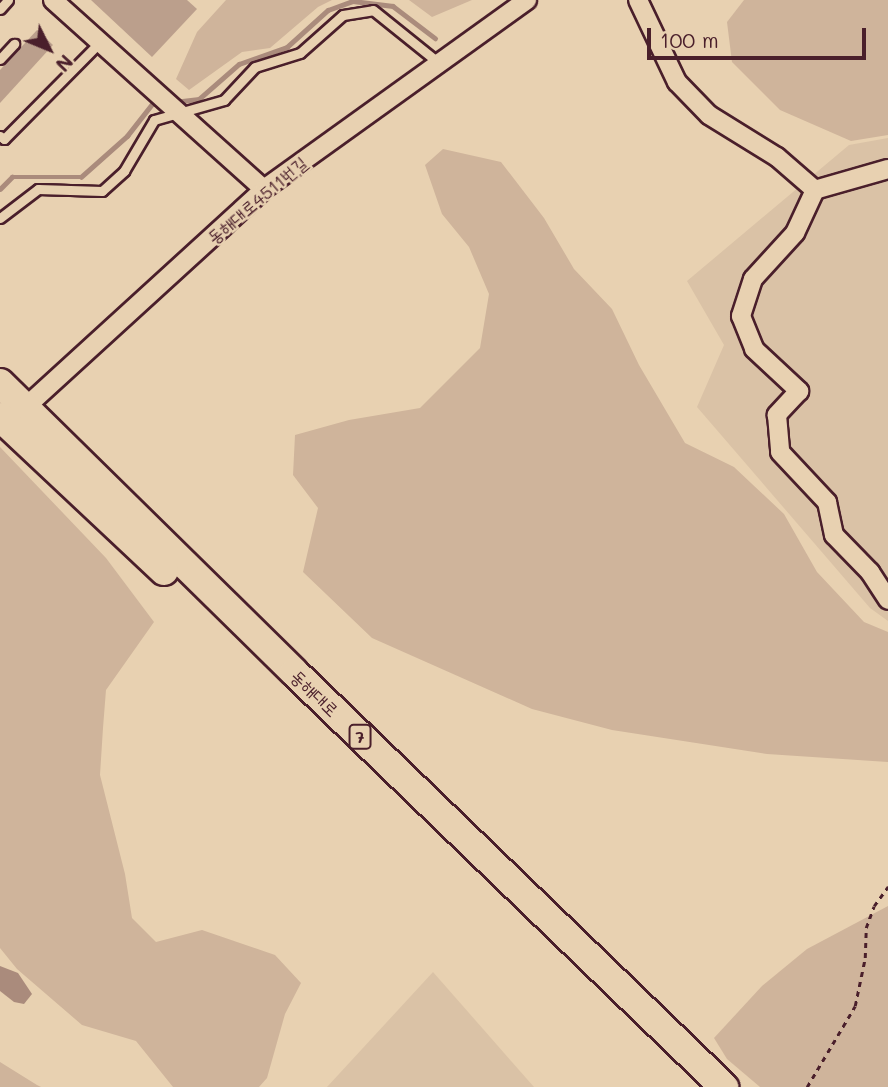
<!DOCTYPE html>
<meta charset="utf-8">
<style>
body{margin:0}
#map{position:relative;width:888px;height:1087px;overflow:hidden;background:#e8d1b1;font-family:Mali,"Poor Story",sans-serif}
div>[style]{position:absolute}
.built>*{inset:0;background:#dac2a6}
.green>*{inset:0;background:#cfb49b}
.water>*{inset:0;background:#aa8b7c}
.stream>*{height:4.5px;margin:-2.25px;padding:0 2.25px;transform-origin:2.25px;border-radius:2.25px;background:#aa8b7c}
.building>*{inset:0;background:#bb9f8c}
.path>*{height:2.5px;margin-top:-1.25px;transform-origin:0;background:repeating-linear-gradient(90deg,#4a1f2b 0 5px,transparent 0 10px)}
.roads{filter:drop-shadow(2px 0 #4a1f2b) drop-shadow(-2px 0 #4a1f2b) drop-shadow(0 2px #4a1f2b) drop-shadow(0 -2px #4a1f2b)}
.lane>*{height:9px;margin:-4.5px;padding:0 4.5px;transform-origin:4.5px;border-radius:4.5px;background:#e8d1b1}
.street>*{height:18px;margin:-9px;padding:0 9px;transform-origin:9px;border-radius:9px;background:#e8d1b1}
.primary>*{height:28px;margin:-14px;padding:0 14px;transform-origin:14px;border-radius:14px;background:#e8d1b1}
span{translate:-50% -50%;white-space:nowrap;text-align:center;line-height:1.15;-webkit-text-stroke:5px #e8d1b1;paint-order:stroke}
.shield-label span{padding:2px 5px;background:#e8d1b1;border:2px solid;border-radius:5px;-webkit-text-stroke-width:0}
.shield-label{font-size:16px;color:#4a1f2b;font-weight:700}
.street-label{font-size:18px;color:#4a1f2b}
.north{position:absolute;left:14px;top:14px;width:70px;height:70px;-webkit-text-stroke:5px #e8d1b1;paint-order:stroke;rotate:133deg;font-size:19px;font-weight:700;line-height:28px;text-align:center;color:#4a1f2b}
.north::after{content:'';display:block;margin:auto;width:24px;height:32px;background:#4a1f2b;clip-path:polygon(50% 0,100% 100%,50% 72%,0 100%)}
.scale{position:absolute;left:647px;top:28px;width:219px;height:32px;box-sizing:border-box;border:4px solid #4a1f2b;border-top:0;padding-left:9px;font-size:21px;line-height:24px;white-space:nowrap;color:#4a1f2b;-webkit-text-stroke:5px #e8d1b1;paint-order:stroke}
</style>
<div id="map">
<div class="built">
<div style="clip-path:polygon(888px 138px,888px 621px,870px 608px,697px 407px,724px 345px,687px 281px,849px 145px)"></div>
<div style="clip-path:polygon(433px 972px,534px 1087px,327px 1087px)"></div>
</div>
<div class="green">
<div style="clip-path:polygon(226px 0,332px 0,318px 7px,270px 48px,242px 52px,189px 90px,176px 79px,197px 32px)"></div>
<div style="clip-path:polygon(409px 0,472px 0,432px 17px)"></div>
<div style="clip-path:polygon(744px 0,888px 0,888px 135px,851px 141px,780px 110px,732px 62px,727px 22px)"></div>
<div style="clip-path:polygon(443px 149px,501px 162px,544px 218px,574px 269px,612px 309px,639px 365px,685px 443px,734px 467px,784px 514px,817px 572px,864px 622px,888px 632px,888px 762px,767px 754px,612px 730px,532px 709px,372px 638px,303px 572px,318px 508px,293px 475px,295px 435px,349px 420px,420px 408px,480px 348px,489px 294px,469px 247px,442px 214px,425px 165px)"></div>
<div style="clip-path:polygon(0 447px,106px 558px,154px 622px,106px 690px,103px 728px,100px 775px,125px 874px,132px 918px,156px 942px,202px 930px,275px 955px,301px 983px,285px 1014px,267px 1078px,259px 1087px,173px 1087px,136px 1041px,82px 1025px,17px 969px,0 948px)"></div>
<div style="clip-path:polygon(888px 906px,888px 1087px,760px 1087px,727px 1059px,714px 1038px,762px 986px,807px 949px)"></div>
<div style="clip-path:polygon(0 1062px,37px 1085px,41px 1087px,0 1087px)"></div>
</div>
<div class="water">
<div style="clip-path:polygon(0 966px,18px 973px,32px 994px,24px 1004px,14px 1002px,0 991px)"></div>
</div>
<div class="stream">
<div style="left:174px;top:102px;width:25px;rotate:-7deg"></div>
<div style="left:199px;top:99px;width:53px;rotate:-41.2deg"></div>
<div style="left:239px;top:64px;width:51px;rotate:-19.5deg"></div>
<div style="left:287px;top:47px;width:55px;rotate:-42.1deg"></div>
<div style="left:328px;top:10px;width:27px;rotate:-20deg"></div>
<div style="left:353px;top:1px;width:40px;rotate:7.1deg"></div>
<div style="left:393px;top:6px;width:53px;rotate:37.3deg"></div>
<div style="left:0;top:189px;width:17px;rotate:-45deg"></div>
<div style="left:12px;top:177px;width:69px"></div>
<div style="left:81px;top:177px;width:62px;rotate:-41.7deg"></div>
<div style="left:127px;top:136px;width:41px;rotate:-52deg"></div>
<div style="left:152px;top:104px;width:6px;rotate:-9deg"></div>
</div>
<div class="building">
<div style="clip-path:polygon(91px 0,187px 0,197px 9px,152px 57px)"></div>
<div style="clip-path:polygon(37px 30px,53px 45px,0 103px,0 70px)"></div>
</div>
<div class="path">
<div style="left:807px;top:1087px;width:94px;rotate:-59.3deg"></div>
<div style="left:855px;top:1006px;width:49px;rotate:-78.2deg"></div>
<div style="left:865px;top:958px;width:30px;rotate:-88deg"></div>
<div style="left:866px;top:928px;width:23px;rotate:-70deg"></div>
<div style="left:874px;top:906px;width:24px;rotate:-54deg"></div>
</div>
<div class="roads">
<div class="lane">
<div style="left:0;top:9px;width:12px;rotate:-48deg"></div>
<div style="left:0;top:59px;width:21px;rotate:-47deg"></div>
<div style="left:0;top:136px;width:5px;rotate:37deg"></div>
<div style="left:4px;top:139px;width:136px;rotate:-45.3deg"></div>
<div style="left:0;top:218px;width:48px;rotate:-37.3deg"></div>
<div style="left:38px;top:189px;width:64px;rotate:1.8deg"></div>
<div style="left:102px;top:191px;width:30px;rotate:-42deg"></div>
<div style="left:124px;top:171px;width:59px;rotate:-59.5deg"></div>
<div style="left:154px;top:120px;width:73px;rotate:-15.9deg"></div>
<div style="left:224px;top:100px;width:45px;rotate:-46.8deg"></div>
<div style="left:255px;top:67px;width:47px;rotate:-17.3deg"></div>
<div style="left:300px;top:53px;width:57px;rotate:-41.5deg"></div>
<div style="left:343px;top:15px;width:30px;rotate:-9deg"></div>
<div style="left:373px;top:10px;width:85px;rotate:38.8deg"></div>
</div>
<div class="street">
<div style="left:53px;top:0;width:283px;rotate:41.9deg"></div>
<div style="left:638px;top:0;width:91px;rotate:64.6deg"></div>
<div style="left:677px;top:82px;width:46px;rotate:45.9deg"></div>
<div style="left:709px;top:115px;width:80px;rotate:31.7deg"></div>
<div style="left:777px;top:157px;width:50px;rotate:41deg"></div>
<div style="left:888px;top:169px;width:76px;rotate:164deg"></div>
<div style="left:815px;top:190px;width:47px;rotate:114.9deg"></div>
<div style="left:795px;top:233px;width:62px;rotate:132.4deg"></div>
<div style="left:753px;top:279px;width:39px;rotate:108deg"></div>
<div style="left:741px;top:316px;width:35px;rotate:68deg"></div>
<div style="left:754px;top:349px;width:62px;rotate:43deg"></div>
<div style="left:799px;top:391px;width:33px;rotate:133deg"></div>
<div style="left:777px;top:415px;width:37px;rotate:85deg"></div>
<div style="left:780px;top:452px;width:69px;rotate:46.8deg"></div>
<div style="left:827px;top:502px;width:34px;rotate:78deg"></div>
<div style="left:834px;top:535px;width:52px;rotate:45.8deg"></div>
<div style="left:870px;top:572px;width:33px;rotate:57deg"></div>
<div style="left:18px;top:414px;width:333px;rotate:-42.4deg"></div>
<div style="left:264px;top:189px;width:324px;rotate:-35.7deg"></div>
</div>
<div class="primary">
<div style="left:0;top:383px;width:412px;rotate:44.5deg"></div>
<div style="left:294px;top:672px;width:598px;rotate:43.98deg"></div>
<div style="left:0;top:417px;width:225px;rotate:43.2deg"></div>
</div>
</div>
<div class="shield-label">
<span style="left:360px;top:737px">7</span>
</div>
<div class="street-label">
<span style="left:257px;top:200px;rotate:-40deg">동해대로4511번길</span>
<span style="left:315px;top:693px;rotate:44deg">동해대로</span>
</div>
<div class="north">N</div>
<div class="scale">100 m</div>
</div>
